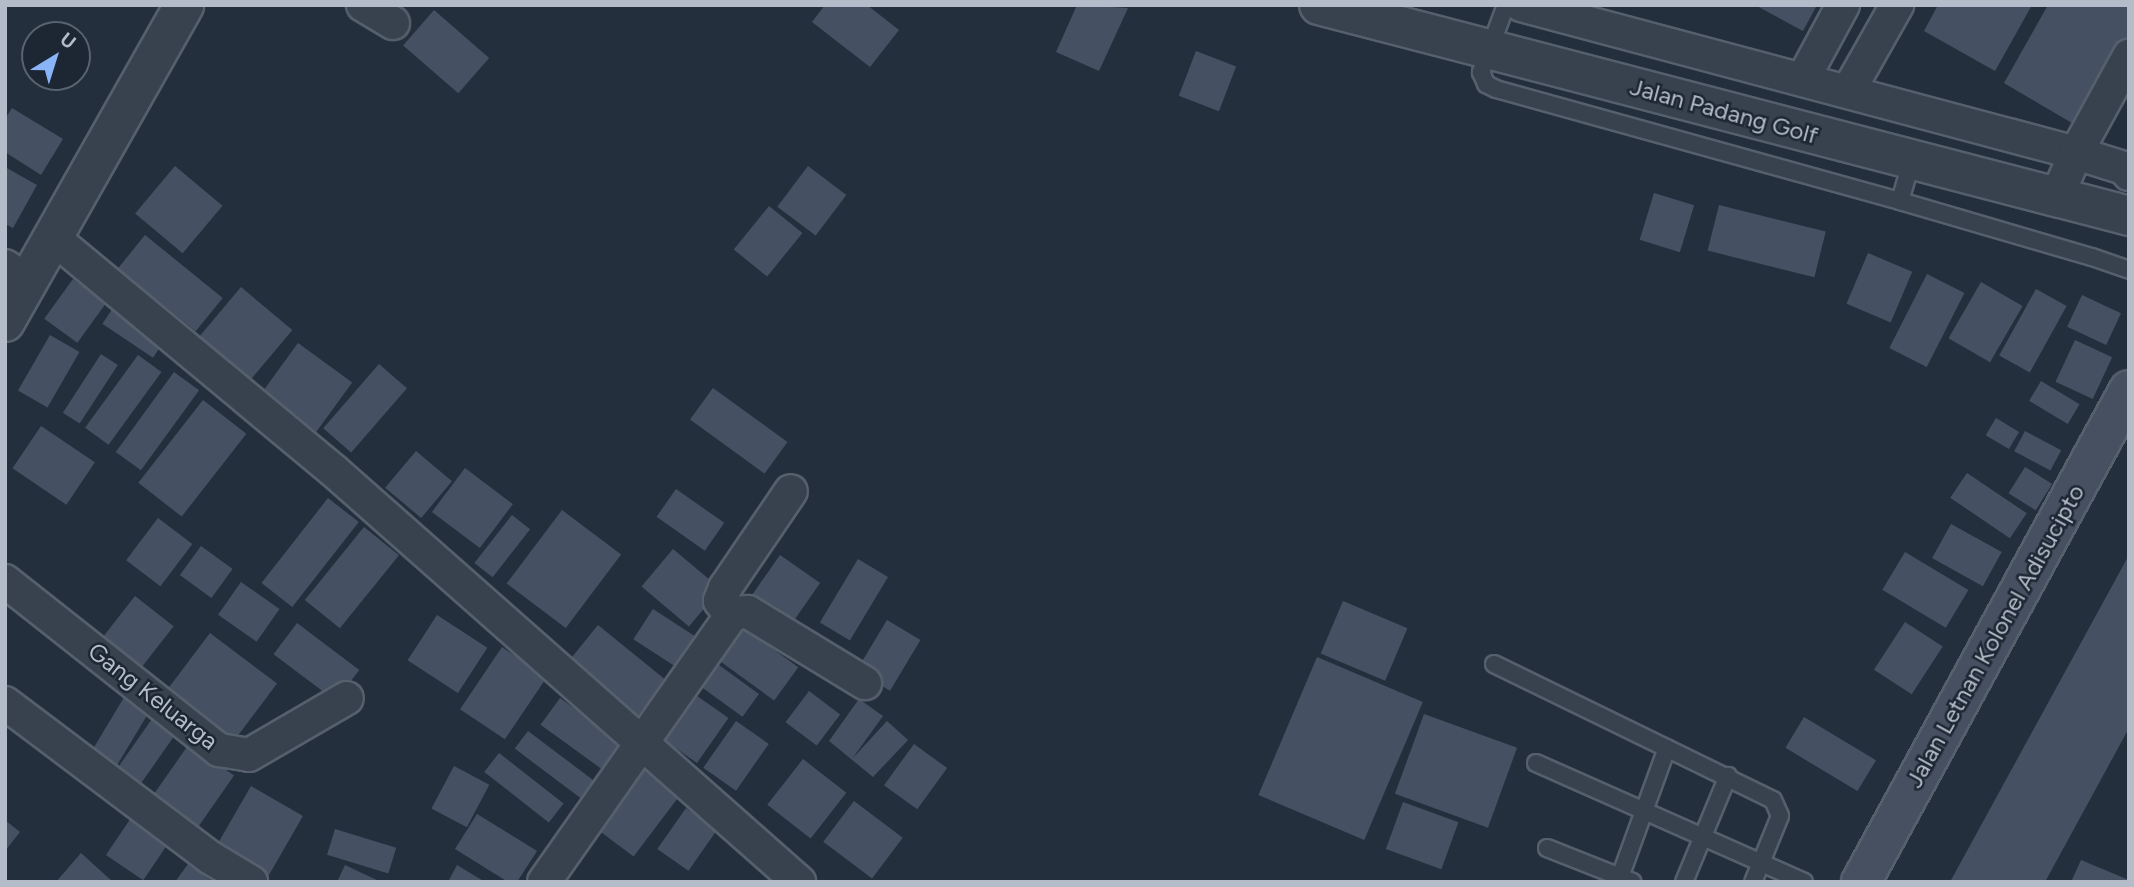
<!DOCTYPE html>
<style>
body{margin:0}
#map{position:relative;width:2134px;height:887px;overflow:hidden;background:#242f3e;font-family:Figtree,sans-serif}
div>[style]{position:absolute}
.building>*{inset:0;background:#455162;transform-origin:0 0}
.roads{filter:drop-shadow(2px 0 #565f6c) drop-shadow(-2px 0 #565f6c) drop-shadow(0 2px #565f6c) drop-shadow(0 -2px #565f6c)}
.service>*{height:16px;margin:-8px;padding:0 8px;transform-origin:8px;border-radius:8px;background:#38414e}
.minor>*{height:32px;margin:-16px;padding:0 16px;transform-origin:16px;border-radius:16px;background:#38414e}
.tertiary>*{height:38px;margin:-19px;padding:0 19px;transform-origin:19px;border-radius:19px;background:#38414e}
.secondary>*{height:38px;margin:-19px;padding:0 19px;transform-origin:19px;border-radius:19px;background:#465061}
span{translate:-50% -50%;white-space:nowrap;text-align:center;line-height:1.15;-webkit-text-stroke:5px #1d2633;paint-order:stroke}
.street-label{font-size:24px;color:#b4bcc9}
.frame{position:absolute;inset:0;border:7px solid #b4bcc9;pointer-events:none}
.north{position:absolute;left:21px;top:21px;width:70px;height:70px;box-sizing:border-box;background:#1d2633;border:2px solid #59626f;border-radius:50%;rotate:38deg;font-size:19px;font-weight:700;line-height:28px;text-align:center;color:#b4bcc9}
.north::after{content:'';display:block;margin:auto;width:24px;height:32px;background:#8ab4f8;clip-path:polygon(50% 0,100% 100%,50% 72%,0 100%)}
</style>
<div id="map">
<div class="building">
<div style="clip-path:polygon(825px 5px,867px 5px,899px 30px,870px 67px,812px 22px)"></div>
<div style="clip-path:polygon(1077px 5px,1128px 8px,1099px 71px,1056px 52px)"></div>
<div style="clip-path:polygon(1755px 5px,1817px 5px,1803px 31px)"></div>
<div style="clip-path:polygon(1938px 5px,2032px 5px,1995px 71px,1924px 31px)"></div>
<div style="clip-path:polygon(2048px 5px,2129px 5px,2129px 36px,2077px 126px,2004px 83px)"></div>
<div style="left:434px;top:10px;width:73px;height:47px;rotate:41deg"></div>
<div style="left:1196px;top:51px;width:43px;height:48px;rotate:21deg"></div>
<div style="clip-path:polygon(12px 108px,63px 139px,41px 175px,5px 152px,5px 119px)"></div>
<div style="left:175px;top:166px;width:62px;height:62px;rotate:40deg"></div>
<div style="left:808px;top:166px;width:48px;height:51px;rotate:37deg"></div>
<div style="clip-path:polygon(5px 167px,37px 185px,13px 228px,5px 224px)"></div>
<div style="left:1654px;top:193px;width:42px;height:49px;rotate:17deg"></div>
<div style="left:1719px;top:205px;width:110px;height:47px;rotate:14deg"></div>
<div style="left:769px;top:206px;width:43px;height:56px;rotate:39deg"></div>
<div style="left:145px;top:235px;width:100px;height:43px;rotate:39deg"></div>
<div style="left:1868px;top:253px;width:48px;height:55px;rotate:23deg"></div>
<div style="left:1927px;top:274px;width:42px;height:83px;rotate:27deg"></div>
<div style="left:73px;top:279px;width:41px;height:49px;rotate:36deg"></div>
<div style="left:1981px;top:282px;width:48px;height:65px;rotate:30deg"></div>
<div style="left:241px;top:287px;width:67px;height:70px;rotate:40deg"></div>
<div style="left:2036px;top:289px;width:35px;height:76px;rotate:29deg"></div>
<div style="left:2082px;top:295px;width:43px;height:35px;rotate:25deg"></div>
<div style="left:113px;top:308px;width:61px;height:19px;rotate:34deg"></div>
<div style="left:50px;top:335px;width:34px;height:64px;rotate:30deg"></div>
<div style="left:2075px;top:340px;width:41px;height:46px;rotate:25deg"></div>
<div style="left:298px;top:343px;width:67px;height:61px;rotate:36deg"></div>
<div style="left:101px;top:354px;width:20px;height:70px;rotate:33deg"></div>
<div style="left:138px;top:355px;width:29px;height:90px;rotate:36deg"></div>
<div style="left:379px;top:364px;width:37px;height:85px;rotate:41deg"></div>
<div style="left:174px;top:372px;width:31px;height:99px;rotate:36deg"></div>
<div style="left:2041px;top:381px;width:45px;height:23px;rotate:31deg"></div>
<div style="left:713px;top:388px;width:92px;height:39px;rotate:36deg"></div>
<div style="left:203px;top:400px;width:55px;height:105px;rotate:38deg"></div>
<div style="left:1996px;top:418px;width:27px;height:20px;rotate:31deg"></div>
<div style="left:41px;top:426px;width:65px;height:51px;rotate:34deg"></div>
<div style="left:2025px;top:431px;width:41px;height:23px;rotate:28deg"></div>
<div style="left:416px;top:451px;width:47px;height:48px;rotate:40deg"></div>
<div style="left:2025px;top:467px;width:32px;height:31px;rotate:32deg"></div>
<div style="left:465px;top:468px;width:60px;height:55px;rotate:37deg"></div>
<div style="left:1967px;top:473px;width:72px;height:30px;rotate:34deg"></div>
<div style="left:676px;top:489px;width:59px;height:34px;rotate:35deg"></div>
<div style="left:328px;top:498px;width:39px;height:108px;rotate:38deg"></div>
<div style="left:562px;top:510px;width:74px;height:92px;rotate:37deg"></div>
<div style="left:512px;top:515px;width:23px;height:61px;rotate:38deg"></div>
<div style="left:158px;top:518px;width:43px;height:53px;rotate:37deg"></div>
<div style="left:1951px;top:524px;width:58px;height:39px;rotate:29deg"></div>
<div style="left:364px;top:527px;width:45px;height:94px;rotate:39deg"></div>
<div style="left:201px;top:546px;width:39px;height:36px;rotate:36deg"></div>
<div style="left:673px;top:549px;width:62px;height:49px;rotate:40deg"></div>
<div style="left:1905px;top:552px;width:74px;height:44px;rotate:31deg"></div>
<div style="left:780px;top:555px;width:49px;height:57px;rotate:35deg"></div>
<div style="clip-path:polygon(2129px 555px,2129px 728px,2045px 882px,1950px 882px)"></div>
<div style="left:858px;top:559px;width:35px;height:74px;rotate:31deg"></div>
<div style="left:241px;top:582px;width:47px;height:40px;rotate:35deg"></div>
<div style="left:135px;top:596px;width:49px;height:60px;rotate:38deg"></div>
<div style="left:1343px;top:601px;width:70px;height:57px;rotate:23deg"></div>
<div style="left:653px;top:609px;width:56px;height:36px;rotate:33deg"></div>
<div style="left:437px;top:615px;width:60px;height:54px;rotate:33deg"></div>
<div style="left:887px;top:620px;width:39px;height:59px;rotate:31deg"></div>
<div style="left:1905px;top:622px;width:45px;height:57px;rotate:33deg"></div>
<div style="left:297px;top:623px;width:78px;height:39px;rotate:37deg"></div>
<div style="left:598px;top:625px;width:88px;height:45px;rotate:39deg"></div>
<div style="left:740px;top:625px;width:72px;height:41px;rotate:36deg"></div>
<div style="left:210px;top:633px;width:84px;height:84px;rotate:37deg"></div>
<div style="left:502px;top:647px;width:54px;height:75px;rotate:34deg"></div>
<div style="left:1317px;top:657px;width:115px;height:150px;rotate:23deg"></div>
<div style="left:712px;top:660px;width:58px;height:28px;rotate:36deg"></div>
<div style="left:690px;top:691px;width:47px;height:55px;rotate:35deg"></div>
<div style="left:809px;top:691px;width:39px;height:39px;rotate:37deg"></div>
<div style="left:126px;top:694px;width:29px;height:74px;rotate:31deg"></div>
<div style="left:560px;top:698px;width:80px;height:33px;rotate:36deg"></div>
<div style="clip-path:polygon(859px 699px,883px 716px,852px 759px,887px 721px,908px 740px,873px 777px,829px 741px)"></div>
<div style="left:1424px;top:714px;width:99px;height:85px;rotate:20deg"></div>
<div style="left:154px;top:716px;width:28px;height:62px;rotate:35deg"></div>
<div style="left:1804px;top:717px;width:84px;height:36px;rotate:31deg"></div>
<div style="left:736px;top:721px;width:40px;height:57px;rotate:35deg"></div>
<div style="left:528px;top:731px;width:86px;height:22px;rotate:37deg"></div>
<div style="left:189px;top:744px;width:55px;height:63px;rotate:35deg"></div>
<div style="left:914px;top:744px;width:41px;height:51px;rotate:36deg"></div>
<div style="left:499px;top:753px;width:82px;height:24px;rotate:38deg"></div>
<div style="left:803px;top:759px;width:55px;height:58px;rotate:38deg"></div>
<div style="left:454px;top:766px;width:40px;height:48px;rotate:28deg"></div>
<div style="left:641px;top:767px;width:48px;height:76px;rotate:37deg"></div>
<div style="left:251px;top:786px;width:60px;height:79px;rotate:30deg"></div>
<div style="left:854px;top:801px;width:61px;height:51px;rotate:37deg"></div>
<div style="left:1403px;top:802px;width:59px;height:50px;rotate:20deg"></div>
<div style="left:686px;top:808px;width:38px;height:50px;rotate:35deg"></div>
<div style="left:135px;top:812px;width:45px;height:52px;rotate:34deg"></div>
<div style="clip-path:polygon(477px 814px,537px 851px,517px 882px,508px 882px,455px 849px)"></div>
<div style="clip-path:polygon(5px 820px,20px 832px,5px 851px)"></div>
<div style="left:335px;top:829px;width:64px;height:27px;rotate:17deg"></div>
<div style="clip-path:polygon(81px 853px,113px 882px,56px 882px)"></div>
<div style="clip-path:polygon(2081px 860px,2129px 880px,2129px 882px,2071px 882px)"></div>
<div style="clip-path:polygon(188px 864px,213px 882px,175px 882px)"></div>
<div style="clip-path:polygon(345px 865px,381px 882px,337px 882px)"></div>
<div style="clip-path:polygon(457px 865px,485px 882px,448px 882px)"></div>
</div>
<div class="roads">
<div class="service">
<div style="left:1506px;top:5px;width:72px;rotate:110.5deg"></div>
<div style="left:1481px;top:72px;width:13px;rotate:67deg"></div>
<div style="left:1486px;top:84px;width:11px;rotate:27deg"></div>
<div style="left:1496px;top:89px;width:419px;rotate:15.5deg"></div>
<div style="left:1900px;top:201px;width:200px;rotate:16.3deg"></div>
<div style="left:2092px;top:257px;width:39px;rotate:19deg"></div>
<div style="left:1900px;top:201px;width:43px;rotate:-73.7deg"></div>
<div style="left:1494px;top:664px;width:310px;rotate:26deg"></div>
<div style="left:1773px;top:800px;width:17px;rotate:66deg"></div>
<div style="left:1780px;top:816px;width:71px;rotate:112.2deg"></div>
<div style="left:1536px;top:763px;width:293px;rotate:23.9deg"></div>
<div style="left:1547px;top:848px;width:92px;rotate:21.6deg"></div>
<div style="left:1620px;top:877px;width:137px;rotate:-70deg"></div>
<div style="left:1684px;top:882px;width:115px;rotate:-67.5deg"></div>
</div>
<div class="minor">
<div style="left:363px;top:5px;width:35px;rotate:31deg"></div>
<div style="left:1521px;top:5px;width:574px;rotate:14.93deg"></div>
<div style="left:2076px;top:153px;width:50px;rotate:17.4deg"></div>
<div style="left:2124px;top:168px;width:8px;rotate:50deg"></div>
<div style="left:1803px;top:79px;width:84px;rotate:-61.6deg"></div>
<div style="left:1849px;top:90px;width:98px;rotate:-60.5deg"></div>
<div style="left:2057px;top:196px;width:47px;rotate:-66.2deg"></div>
<div style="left:2076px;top:153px;width:111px;rotate:-61.3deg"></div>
<div style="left:51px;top:236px;width:368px;rotate:39.7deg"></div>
<div style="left:334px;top:471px;width:621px;rotate:41.47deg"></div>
<div style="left:5px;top:266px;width:27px;rotate:34deg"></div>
<div style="left:5px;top:581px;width:273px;rotate:38.3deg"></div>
<div style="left:219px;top:750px;width:30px;rotate:9deg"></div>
<div style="left:249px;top:755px;width:113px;rotate:-30.2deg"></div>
<div style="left:731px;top:615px;width:18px;rotate:-128deg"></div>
<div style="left:720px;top:601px;width:14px;rotate:-69deg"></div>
<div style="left:725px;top:588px;width:117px;rotate:-55.8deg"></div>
<div style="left:5px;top:703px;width:258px;rotate:37deg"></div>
<div style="left:211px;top:858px;width:47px;rotate:31deg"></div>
<div style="left:544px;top:882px;width:329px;rotate:-54.9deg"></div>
<div style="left:733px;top:613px;width:15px;rotate:-4deg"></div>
<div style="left:748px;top:612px;width:137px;rotate:31.3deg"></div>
</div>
<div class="tertiary">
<div style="left:1319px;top:5px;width:837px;rotate:14.6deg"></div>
<div style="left:5px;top:322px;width:364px;rotate:-60.5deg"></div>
</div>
<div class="secondary">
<div style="left:1861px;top:882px;width:560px;rotate:-61.42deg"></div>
</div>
</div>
<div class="street-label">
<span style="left:1724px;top:111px;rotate:15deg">Jalan Padang Golf</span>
<span style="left:1995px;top:636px;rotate:-61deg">Jalan Letnan Kolonel Adisucipto</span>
<span style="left:153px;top:696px;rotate:38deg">Gang Keluarga</span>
</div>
<div class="frame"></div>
<div class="north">U</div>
</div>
